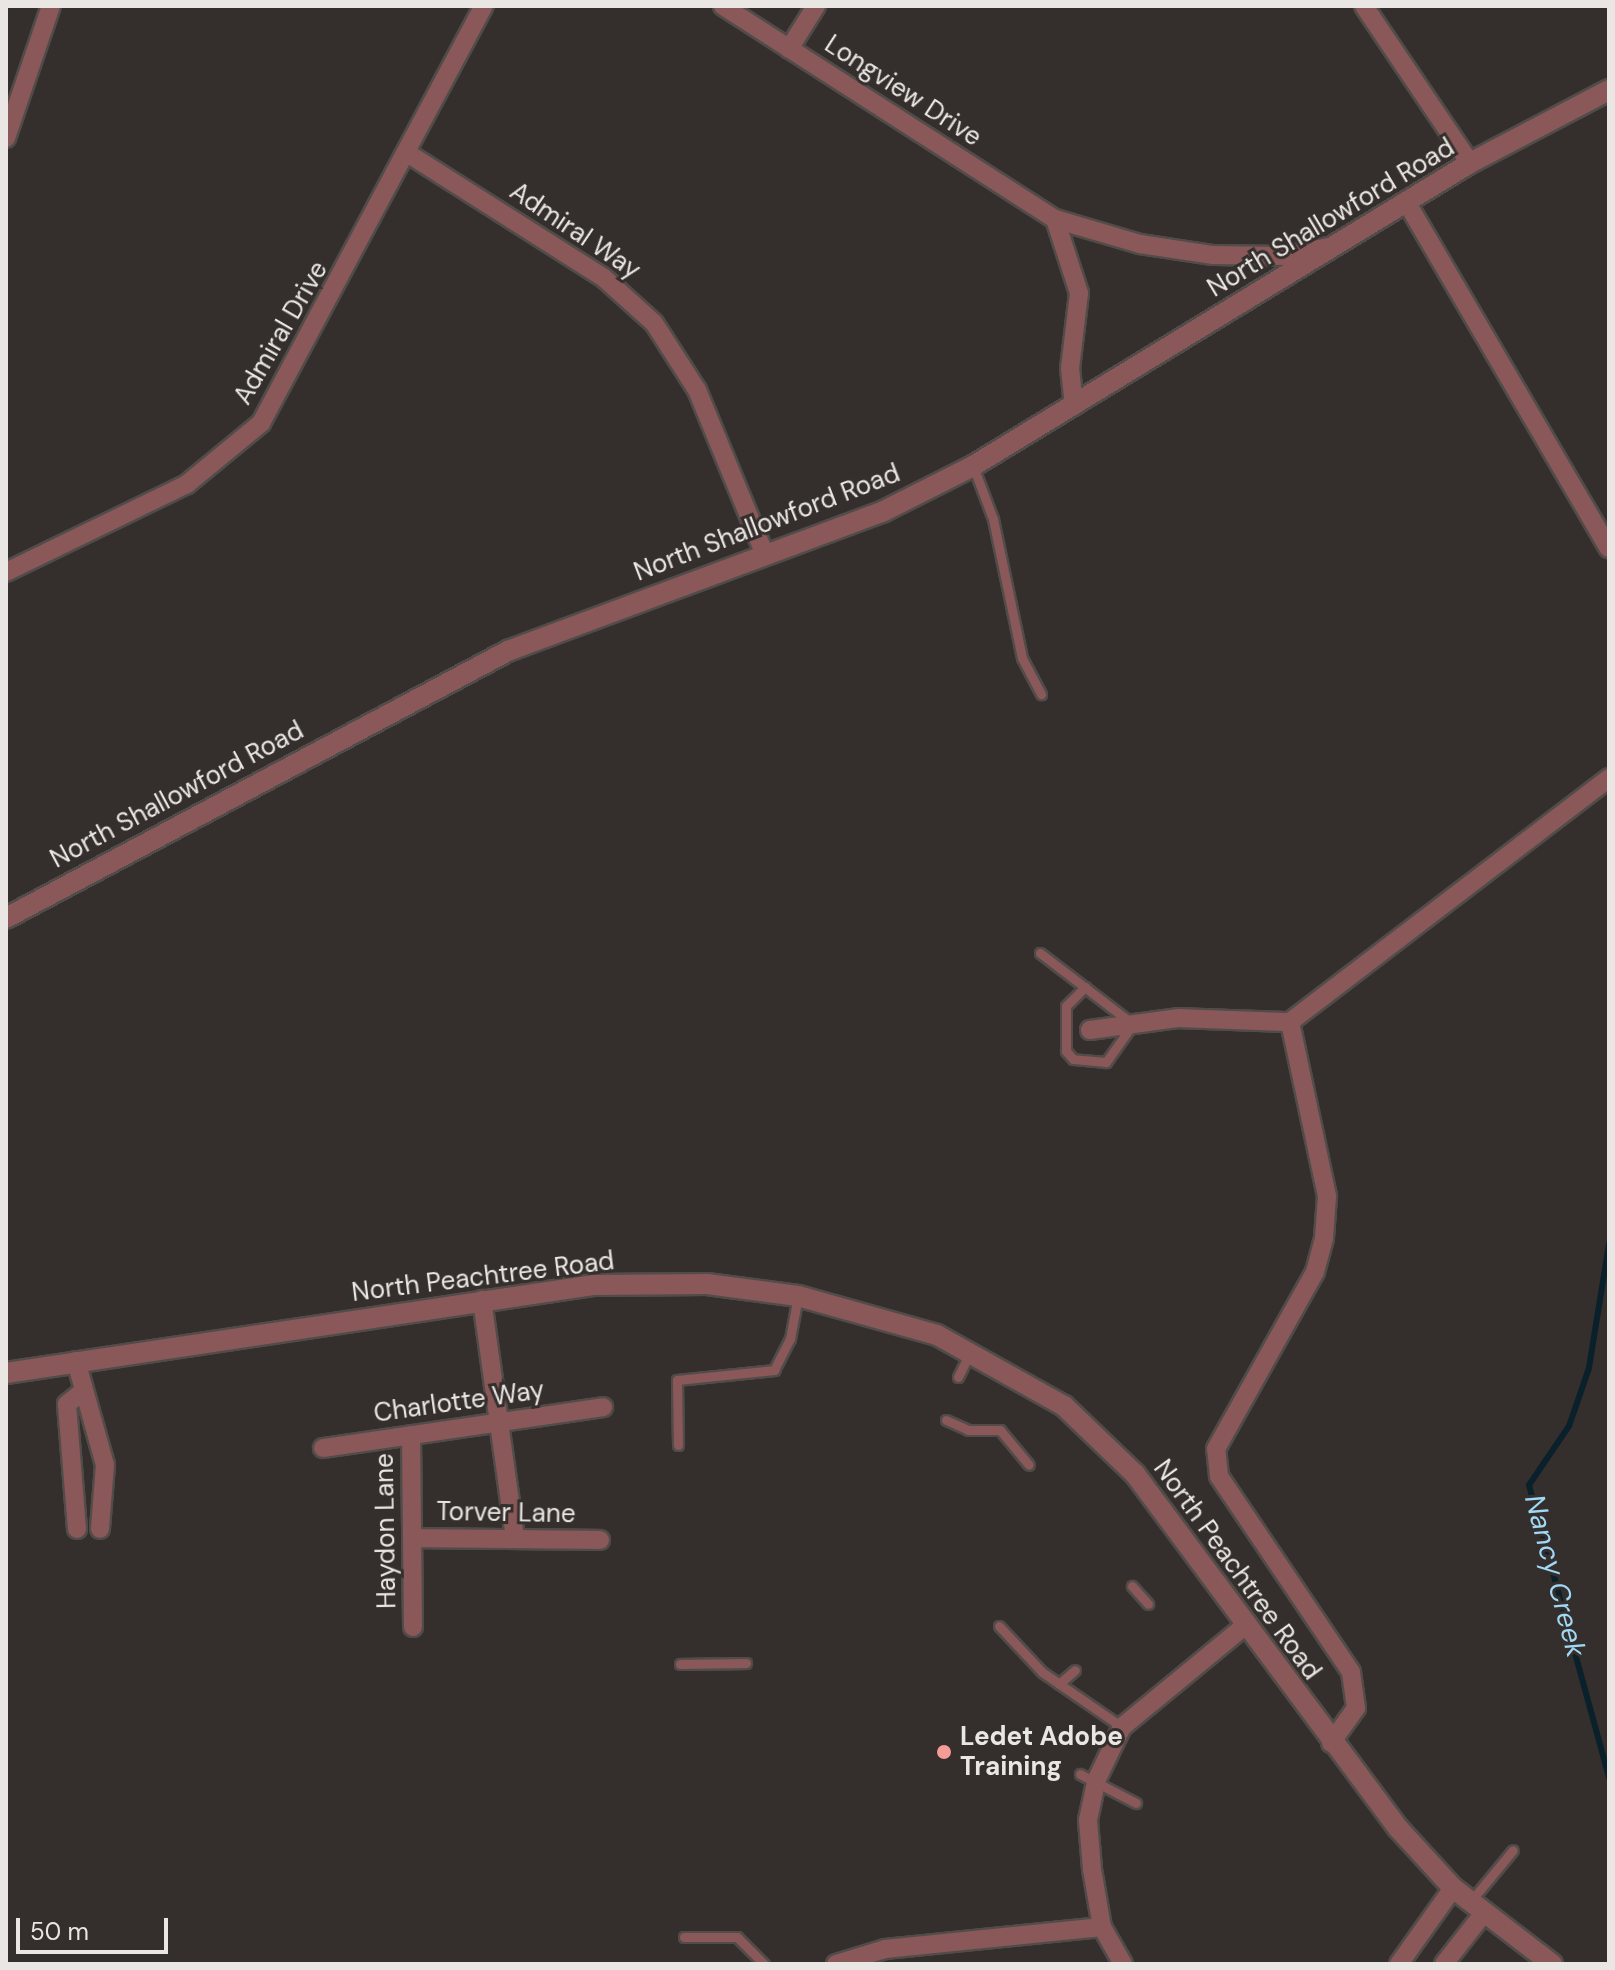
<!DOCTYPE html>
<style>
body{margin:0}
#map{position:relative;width:1615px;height:1970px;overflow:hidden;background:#342f2c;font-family:"DM Sans",sans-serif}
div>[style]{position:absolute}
.stream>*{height:6px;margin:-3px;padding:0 3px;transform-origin:3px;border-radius:3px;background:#0a202a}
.roads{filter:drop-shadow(2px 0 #514c49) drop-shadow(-2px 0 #514c49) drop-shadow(0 2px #514c49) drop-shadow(0 -2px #514c49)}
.service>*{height:9px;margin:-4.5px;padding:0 4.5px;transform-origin:4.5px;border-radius:4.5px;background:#8a5858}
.minor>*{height:18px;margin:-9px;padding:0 9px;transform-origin:9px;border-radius:9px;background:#8a5858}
.tertiary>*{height:20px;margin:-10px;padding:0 10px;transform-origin:10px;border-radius:10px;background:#8a5858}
.dots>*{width:22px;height:22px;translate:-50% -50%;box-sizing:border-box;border:4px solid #342f2c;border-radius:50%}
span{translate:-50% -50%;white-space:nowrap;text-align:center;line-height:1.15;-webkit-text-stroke:6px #342f2c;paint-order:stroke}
.street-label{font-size:26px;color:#e9e6e4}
.poi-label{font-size:26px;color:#e9e6e4;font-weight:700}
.left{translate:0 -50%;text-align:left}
.water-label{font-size:28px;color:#a1d8f5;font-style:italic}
.frame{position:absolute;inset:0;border:8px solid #e9e6e4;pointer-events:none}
.scale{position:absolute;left:16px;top:1918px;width:152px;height:36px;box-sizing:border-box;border:4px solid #e9e6e4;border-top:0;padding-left:10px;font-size:24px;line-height:28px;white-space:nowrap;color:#e9e6e4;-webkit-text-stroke:6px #342f2c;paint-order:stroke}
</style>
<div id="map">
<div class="stream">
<div style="left:1609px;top:1244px;width:126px;rotate:99.2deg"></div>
<div style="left:1589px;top:1368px;width:61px;rotate:109deg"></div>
<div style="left:1569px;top:1426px;width:71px;rotate:124.1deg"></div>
<div style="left:1529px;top:1485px;width:303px;rotate:74.7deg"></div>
</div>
<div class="roads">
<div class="service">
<div style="left:973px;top:466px;width:57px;rotate:69.3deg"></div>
<div style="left:993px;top:519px;width:142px;rotate:78.2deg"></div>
<div style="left:1022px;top:658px;width:41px;rotate:62.2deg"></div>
<div style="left:1040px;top:953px;width:117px;rotate:37.4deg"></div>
<div style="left:1133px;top:1024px;width:47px;rotate:125.4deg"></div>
<div style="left:1106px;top:1062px;width:33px;rotate:-175deg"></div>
<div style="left:1073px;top:1059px;width:11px;rotate:-131deg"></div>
<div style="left:1066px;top:1051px;width:45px;rotate:-90deg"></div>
<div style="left:1066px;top:1006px;width:27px;rotate:-45deg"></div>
<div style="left:958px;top:1377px;width:25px;rotate:-64deg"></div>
<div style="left:946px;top:1420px;width:24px;rotate:24deg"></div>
<div style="left:968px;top:1430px;width:32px"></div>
<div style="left:1000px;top:1430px;width:45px;rotate:50.4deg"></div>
<div style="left:678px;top:1445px;width:65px;rotate:-90.9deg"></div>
<div style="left:677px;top:1380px;width:98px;rotate:-5.9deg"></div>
<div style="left:774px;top:1370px;width:35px;rotate:-63deg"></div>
<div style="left:790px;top:1339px;width:44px;rotate:-79.5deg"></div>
<div style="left:1132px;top:1586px;width:24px;rotate:48deg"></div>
<div style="left:999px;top:1626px;width:63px;rotate:46.9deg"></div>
<div style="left:1042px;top:1672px;width:97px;rotate:34.5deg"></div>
<div style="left:680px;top:1664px;width:66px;rotate:-0.9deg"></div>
<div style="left:1059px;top:1684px;width:21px;rotate:-41deg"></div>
<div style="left:1080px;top:1774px;width:63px;rotate:27.4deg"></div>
<div style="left:1470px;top:1902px;width:67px;rotate:-50.4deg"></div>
<div style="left:684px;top:1937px;width:53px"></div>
<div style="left:737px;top:1937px;width:38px;rotate:45deg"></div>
</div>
<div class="minor">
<div style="left:723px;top:6px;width:394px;rotate:32.7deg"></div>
<div style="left:1055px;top:219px;width:89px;rotate:16.4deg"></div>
<div style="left:1140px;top:244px;width:74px;rotate:8.6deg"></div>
<div style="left:1213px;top:255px;width:71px;rotate:0.8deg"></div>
<div style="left:1284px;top:256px;width:45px;rotate:-11.6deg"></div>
<div style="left:1364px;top:6px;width:189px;rotate:56deg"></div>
<div style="left:789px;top:49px;width:51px;rotate:-57.9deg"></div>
<div style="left:6px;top:138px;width:139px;rotate:-71.2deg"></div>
<div style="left:407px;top:153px;width:233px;rotate:32.4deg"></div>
<div style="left:604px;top:278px;width:67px;rotate:42deg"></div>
<div style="left:654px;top:323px;width:80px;rotate:57.3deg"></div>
<div style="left:697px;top:390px;width:178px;rotate:67.6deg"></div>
<div style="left:1407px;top:203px;width:400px;rotate:59.7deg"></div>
<div style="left:1055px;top:219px;width:78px;rotate:72deg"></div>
<div style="left:1079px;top:293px;width:76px;rotate:96.8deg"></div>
<div style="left:1070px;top:368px;width:38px;rotate:84deg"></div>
<div style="left:6px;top:572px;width:201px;rotate:-25.9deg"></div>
<div style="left:187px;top:484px;width:96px;rotate:-39.5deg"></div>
<div style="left:261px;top:423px;width:473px;rotate:-61.9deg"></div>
<div style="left:1090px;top:1030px;width:90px;rotate:-7.7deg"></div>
<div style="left:1179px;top:1018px;width:111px;rotate:2.1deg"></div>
<div style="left:482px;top:1300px;width:241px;rotate:82.1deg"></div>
<div style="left:76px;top:1361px;width:108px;rotate:74.4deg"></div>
<div style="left:105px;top:1465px;width:64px;rotate:94.5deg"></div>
<div style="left:411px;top:1435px;width:192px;rotate:89.4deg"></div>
<div style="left:323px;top:1448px;width:283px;rotate:-8.3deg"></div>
<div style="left:77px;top:1529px;width:125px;rotate:-94.6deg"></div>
<div style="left:67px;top:1404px;width:18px;rotate:-38deg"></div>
<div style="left:412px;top:1538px;width:188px;rotate:0.6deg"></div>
<div style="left:1331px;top:1743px;width:43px;rotate:-54.5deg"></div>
<div style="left:1356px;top:1708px;width:36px;rotate:-98deg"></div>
<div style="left:1351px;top:1672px;width:236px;rotate:-124deg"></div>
<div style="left:1219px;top:1476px;width:27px;rotate:-96deg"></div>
<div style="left:1216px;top:1449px;width:203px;rotate:-60.8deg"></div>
<div style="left:1315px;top:1272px;width:35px;rotate:-75deg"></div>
<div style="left:1324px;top:1238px;width:42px;rotate:-85.9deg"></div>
<div style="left:1327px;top:1196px;width:178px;rotate:-102deg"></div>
<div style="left:1290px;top:1022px;width:402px;rotate:-37.4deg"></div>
<div style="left:836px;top:1964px;width:51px;rotate:-17deg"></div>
<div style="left:885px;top:1949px;width:218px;rotate:-5.8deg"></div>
<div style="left:1123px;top:1964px;width:43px;rotate:-119.6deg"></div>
<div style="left:1102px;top:1927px;width:59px;rotate:-99.8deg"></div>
<div style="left:1092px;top:1869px;width:49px;rotate:-94.7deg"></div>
<div style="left:1088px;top:1820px;width:40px;rotate:-78deg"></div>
<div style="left:1096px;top:1781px;width:60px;rotate:-64.3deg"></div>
<div style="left:1122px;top:1727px;width:162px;rotate:-39.5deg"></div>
<div style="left:1399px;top:1964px;width:93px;rotate:-54.6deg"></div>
<div style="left:1444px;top:1964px;width:63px;rotate:-52deg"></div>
</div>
<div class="tertiary">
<div style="left:6px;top:918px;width:569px;rotate:-28.01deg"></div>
<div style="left:508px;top:651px;width:399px;rotate:-20.4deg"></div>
<div style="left:882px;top:512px;width:102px;rotate:-26.8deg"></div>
<div style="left:973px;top:466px;width:582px;rotate:-31.37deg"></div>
<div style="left:1470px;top:163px;width:157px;rotate:-27.7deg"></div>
<div style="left:6px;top:1373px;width:595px;rotate:-8.51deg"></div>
<div style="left:594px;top:1285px;width:113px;rotate:-0.5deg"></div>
<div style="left:707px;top:1284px;width:92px;rotate:7.5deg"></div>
<div style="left:798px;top:1296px;width:144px;rotate:15.7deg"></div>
<div style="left:937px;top:1335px;width:145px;rotate:29.2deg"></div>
<div style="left:1064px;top:1406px;width:98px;rotate:43.8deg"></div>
<div style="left:1135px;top:1474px;width:441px;rotate:53.4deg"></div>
<div style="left:1398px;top:1828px;width:81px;rotate:47.5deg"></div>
<div style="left:1453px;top:1888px;width:125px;rotate:37.5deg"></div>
</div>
</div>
<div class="dots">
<div style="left:944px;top:1752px;background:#f59b98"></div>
</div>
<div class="street-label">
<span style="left:903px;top:91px;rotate:33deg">Longview Drive</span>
<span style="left:1331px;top:218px;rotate:-31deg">North Shallowford Road</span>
<span style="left:575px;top:231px;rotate:34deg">Admiral Way</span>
<span style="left:281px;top:333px;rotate:-60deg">Admiral Drive</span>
<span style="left:767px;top:523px;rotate:-21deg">North Shallowford Road</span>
<span style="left:177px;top:795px;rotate:-28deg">North Shallowford Road</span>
<span style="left:483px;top:1277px;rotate:-7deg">North Peachtree Road</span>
<span style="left:459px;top:1402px;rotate:-8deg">Charlotte Way</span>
<span style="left:506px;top:1513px;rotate:1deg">Torver Lane</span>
<span style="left:386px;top:1531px;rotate:-91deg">Haydon Lane</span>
<span style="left:1237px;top:1570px;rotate:54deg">North Peachtree Road</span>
</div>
<div class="poi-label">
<span class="left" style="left:960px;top:1752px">Ledet Adobe<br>Training</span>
</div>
<div class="water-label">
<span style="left:1555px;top:1576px;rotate:75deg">Nancy Creek</span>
</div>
<div class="frame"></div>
<div class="scale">50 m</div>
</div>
